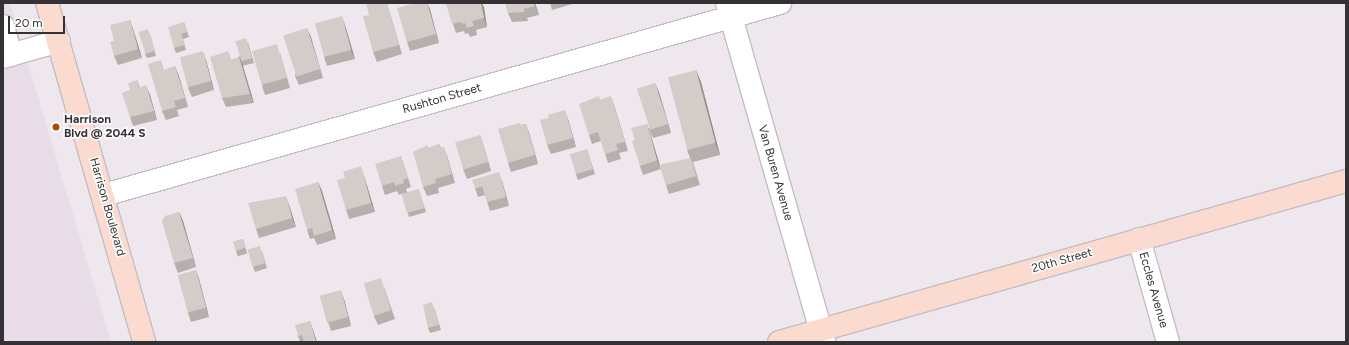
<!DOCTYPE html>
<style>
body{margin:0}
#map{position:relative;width:1349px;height:345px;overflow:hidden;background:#eee8ee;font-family:Figtree,sans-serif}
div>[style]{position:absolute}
.built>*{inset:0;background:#e8dce8}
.roads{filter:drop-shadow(1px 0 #c3bdc4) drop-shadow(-1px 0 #c3bdc4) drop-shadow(0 1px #c3bdc4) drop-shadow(0 -1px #c3bdc4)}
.minor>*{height:22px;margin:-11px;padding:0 11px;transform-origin:11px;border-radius:11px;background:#fff}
.major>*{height:22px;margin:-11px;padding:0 11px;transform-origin:11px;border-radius:11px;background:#fbdacf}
.wall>*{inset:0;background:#b6afac;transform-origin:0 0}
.shaded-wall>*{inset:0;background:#948f8c}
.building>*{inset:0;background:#d4ccc8;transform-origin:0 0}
.dots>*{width:11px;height:11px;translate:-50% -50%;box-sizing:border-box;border:2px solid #fff;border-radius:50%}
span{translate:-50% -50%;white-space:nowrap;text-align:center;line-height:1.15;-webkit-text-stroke:3px #fff;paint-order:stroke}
.street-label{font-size:12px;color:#343134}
.poi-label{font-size:12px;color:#343134;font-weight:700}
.left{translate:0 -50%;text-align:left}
.frame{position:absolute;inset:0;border:4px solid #343134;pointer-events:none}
.scale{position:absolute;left:8px;top:16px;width:57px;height:18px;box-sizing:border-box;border:2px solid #343134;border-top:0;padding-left:5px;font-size:12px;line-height:14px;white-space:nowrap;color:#343134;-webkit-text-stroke:3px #fff;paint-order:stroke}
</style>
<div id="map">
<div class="built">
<div style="clip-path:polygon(3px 3px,10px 3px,111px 342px,3px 342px)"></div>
</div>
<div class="roads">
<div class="minor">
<div style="left:727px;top:3px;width:353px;rotate:74deg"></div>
<div style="left:3px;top:26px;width:30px;rotate:75deg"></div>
<div style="left:3px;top:57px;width:58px;rotate:-15.9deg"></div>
<div style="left:104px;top:195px;width:703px;rotate:-15.86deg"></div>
<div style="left:1139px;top:239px;width:107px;rotate:74.3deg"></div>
</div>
<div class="major">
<div style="left:47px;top:3px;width:353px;rotate:74deg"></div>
<div style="left:779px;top:342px;width:589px;rotate:-15.85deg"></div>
</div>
</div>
<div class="wall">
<div style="clip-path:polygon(387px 3px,402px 54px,377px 62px,373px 52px)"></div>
<div style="clip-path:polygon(414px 3px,427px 3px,439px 43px,410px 51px,407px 42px)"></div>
<div style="clip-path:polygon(446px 3px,482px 3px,484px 8px,487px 27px,476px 30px,477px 35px,470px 37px,468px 33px,465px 34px,464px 31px,456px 33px)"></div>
<div style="clip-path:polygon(535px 3px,539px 15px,527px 18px,528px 21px,512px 22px,508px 13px)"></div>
<div style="clip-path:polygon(550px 3px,576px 3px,552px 10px)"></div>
<div style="clip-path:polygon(130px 20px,142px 58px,118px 65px,114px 56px,114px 41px)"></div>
<div style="clip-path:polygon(184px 22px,189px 37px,183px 39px,186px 50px,176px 53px,174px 48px)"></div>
<div style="clip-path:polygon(345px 25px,355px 59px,327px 66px,324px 57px)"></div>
<div style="clip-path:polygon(307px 28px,323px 78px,299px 85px,295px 76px)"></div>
<div style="clip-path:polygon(150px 34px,156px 56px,147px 58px,145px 54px)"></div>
<div style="clip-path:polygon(248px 42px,254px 63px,242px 66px,254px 103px,226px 107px,222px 98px,228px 51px,231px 60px,239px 57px)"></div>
<div style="clip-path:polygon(280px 53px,290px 88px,265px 95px,262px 86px)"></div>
<div style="clip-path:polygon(206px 60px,214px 90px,192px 97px,188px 88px)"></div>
<div style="clip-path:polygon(175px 66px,188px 107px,177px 110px,179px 116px,166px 120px,162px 111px,165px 70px)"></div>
<div style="clip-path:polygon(696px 70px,701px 82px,720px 155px,693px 162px,700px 185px,669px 194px,666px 185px,690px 158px,687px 150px)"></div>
<div style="clip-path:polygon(137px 80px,140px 88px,150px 95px,157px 120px,133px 126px,130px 117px)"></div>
<div style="clip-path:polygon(659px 92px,671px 133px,653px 138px,649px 129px)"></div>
<div style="clip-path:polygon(600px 100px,614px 105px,628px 151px,619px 153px,621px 159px,608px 163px,601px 141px,592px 144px,589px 135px)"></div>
<div style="clip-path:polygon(568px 119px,576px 147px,551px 154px,547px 145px)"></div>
<div style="clip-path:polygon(526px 124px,529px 133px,538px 164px,511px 172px,508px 163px,521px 125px)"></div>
<div style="clip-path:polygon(647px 124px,650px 133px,661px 169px,643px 175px,640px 166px,635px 140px)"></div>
<div style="clip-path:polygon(480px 135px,491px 171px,467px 179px,463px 169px)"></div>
<div style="clip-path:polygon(439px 144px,441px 148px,447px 156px,455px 183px,438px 188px,439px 193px,427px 196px,423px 187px,428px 148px)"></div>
<div style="clip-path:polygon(587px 149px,595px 174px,578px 180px,576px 175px)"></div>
<div style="clip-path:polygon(401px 156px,411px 187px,406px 189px,407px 192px,420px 194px,426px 212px,409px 217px,402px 194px,399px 195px,397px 191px,385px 195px,382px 186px)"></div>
<div style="clip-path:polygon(364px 176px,375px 212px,349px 219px,346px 210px)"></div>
<div style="clip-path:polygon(502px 181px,509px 206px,490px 211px,485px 195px,478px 197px,475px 188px)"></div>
<div style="clip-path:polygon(318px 182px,322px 191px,336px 239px,317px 245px,314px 238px,310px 239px,307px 230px)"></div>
<div style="clip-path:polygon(289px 205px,296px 227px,259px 238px,256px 229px)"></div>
<div style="clip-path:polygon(179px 212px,183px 221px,196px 267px,178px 273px,174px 263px)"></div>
<div style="left:243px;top:239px;width:15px;height:10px;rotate:74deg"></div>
<div style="clip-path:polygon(262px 251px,267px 268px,255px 272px,253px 267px)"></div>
<div style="clip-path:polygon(196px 270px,199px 279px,209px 317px,191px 322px,188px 313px)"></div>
<div style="clip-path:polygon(384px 287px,395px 319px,378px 325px,374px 316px)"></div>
<div style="clip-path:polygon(344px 299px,351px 326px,331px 331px,328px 322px)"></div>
<div style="clip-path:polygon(434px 307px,441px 330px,430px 333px,428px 328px)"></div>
<div style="clip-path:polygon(310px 321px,317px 342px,300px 342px,298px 336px)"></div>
</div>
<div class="shaded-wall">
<div style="clip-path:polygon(427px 3px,430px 9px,439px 43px,436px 34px)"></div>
<div style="clip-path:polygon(481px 3px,482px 3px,484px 8px,487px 27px,484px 18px)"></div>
<div style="clip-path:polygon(534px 3px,535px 3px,539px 15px)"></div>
<div style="clip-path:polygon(342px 16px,345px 25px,355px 59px,351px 50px)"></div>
<div style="clip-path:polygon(130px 20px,133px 29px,142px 58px,138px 49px)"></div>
<div style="clip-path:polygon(307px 28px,311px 37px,323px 78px,320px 69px)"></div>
<div style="clip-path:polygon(203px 51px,206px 60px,214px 90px,211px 81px)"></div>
<div style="clip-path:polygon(239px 57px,243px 66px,254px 103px,250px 94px)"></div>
<div style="clip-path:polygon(175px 66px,179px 76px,188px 107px,185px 98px)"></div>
<div style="clip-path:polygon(696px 70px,701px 82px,720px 155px,715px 143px)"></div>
<div style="clip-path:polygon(655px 83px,659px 92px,671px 133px,668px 124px)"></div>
<div style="clip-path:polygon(146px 85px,150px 95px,157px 120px,154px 111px)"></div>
<div style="clip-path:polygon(611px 96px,614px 105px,628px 151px,625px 142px)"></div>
<div style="clip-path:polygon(565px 110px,568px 119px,576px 147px,573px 138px)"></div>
<div style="clip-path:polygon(526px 124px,529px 133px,538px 164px,535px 155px)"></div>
<div style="clip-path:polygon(647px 124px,650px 133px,661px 169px,657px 160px)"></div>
<div style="clip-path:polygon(480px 135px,483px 144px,491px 171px,488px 162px)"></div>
<div style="clip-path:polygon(444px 147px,447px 156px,455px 183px,452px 174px)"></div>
<div style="clip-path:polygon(361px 166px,364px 176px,375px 212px,371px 203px)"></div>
<div style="clip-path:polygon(499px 172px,502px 181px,509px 206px,506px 197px)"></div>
<div style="clip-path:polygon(318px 182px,322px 191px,336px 239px,332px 230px)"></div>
<div style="clip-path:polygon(286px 196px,289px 205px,296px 227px,292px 218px)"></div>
<div style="clip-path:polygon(179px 212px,183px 221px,196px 267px,193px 258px)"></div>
<div style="clip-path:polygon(196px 270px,199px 279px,209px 317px,206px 308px)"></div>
<div style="clip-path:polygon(341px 290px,344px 299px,351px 326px,348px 317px)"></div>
<div style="clip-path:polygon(310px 321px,317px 342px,316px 342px)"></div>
</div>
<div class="building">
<div style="clip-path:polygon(366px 3px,387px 3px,399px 45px,373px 52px,363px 16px,369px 15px)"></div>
<div style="clip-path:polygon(416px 3px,427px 3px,436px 34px,407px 42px,397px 8px)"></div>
<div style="clip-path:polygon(446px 3px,481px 3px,484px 18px,472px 21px,474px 26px,467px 28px,465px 23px,462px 24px,461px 22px,452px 24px)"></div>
<div style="clip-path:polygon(505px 3px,534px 3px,535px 6px,524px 9px,524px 12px,508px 13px)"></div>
<div style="left:342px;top:16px;width:35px;height:28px;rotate:75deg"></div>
<div style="clip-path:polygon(130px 20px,138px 49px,114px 56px,110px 42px,114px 41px,110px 25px)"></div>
<div style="clip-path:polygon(184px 22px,187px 32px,181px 34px,185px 45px,174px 48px,168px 27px)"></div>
<div style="left:307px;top:28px;width:43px;height:25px;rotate:72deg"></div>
<div style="left:148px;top:29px;width:23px;height:10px;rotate:72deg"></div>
<div style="left:246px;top:38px;width:21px;height:11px;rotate:73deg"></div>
<div style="left:277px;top:44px;width:35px;height:26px;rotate:74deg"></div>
<div style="left:203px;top:51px;width:31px;height:24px;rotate:75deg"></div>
<div style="clip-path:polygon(228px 51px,231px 60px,239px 57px,250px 94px,222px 98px,210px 57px)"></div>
<div style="clip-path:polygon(161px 60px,164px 70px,175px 66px,185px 98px,174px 101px,176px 107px,162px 111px,148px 64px)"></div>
<div style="left:696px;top:70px;width:75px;height:29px;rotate:75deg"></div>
<div style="clip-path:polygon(137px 80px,139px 88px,146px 85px,154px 111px,130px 117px,122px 93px,130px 90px,128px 83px)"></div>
<div style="left:655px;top:83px;width:43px;height:19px;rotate:72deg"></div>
<div style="clip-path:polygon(599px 96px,600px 100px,611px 96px,625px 142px,616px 144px,618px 150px,605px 154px,598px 132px,589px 135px,579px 104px)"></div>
<div style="clip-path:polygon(565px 110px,573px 138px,547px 145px,540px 120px,549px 118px,548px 115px)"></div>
<div style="clip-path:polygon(520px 123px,521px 125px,526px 124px,535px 155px,508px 163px,498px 129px)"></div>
<div style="clip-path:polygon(647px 124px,657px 160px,640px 166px,632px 141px,635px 140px,631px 128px)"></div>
<div style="left:480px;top:135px;width:28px;height:26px;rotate:73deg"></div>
<div style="clip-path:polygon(439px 144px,440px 148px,444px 147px,452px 174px,435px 179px,436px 183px,423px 187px,413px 152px,428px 145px,428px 148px)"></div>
<div style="left:587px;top:149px;width:21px;height:18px;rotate:73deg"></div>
<div style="clip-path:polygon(401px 156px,408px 178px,403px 180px,404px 183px,395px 186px,394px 182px,382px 186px,375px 164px)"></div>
<div style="clip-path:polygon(691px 158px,696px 176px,666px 185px,660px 167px,662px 164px)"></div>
<div style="clip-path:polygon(361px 166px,371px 203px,346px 210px,337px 180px,345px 178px,343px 172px)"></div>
<div style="clip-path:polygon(499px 172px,506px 197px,487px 202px,482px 186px,475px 188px,472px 180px)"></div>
<div style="clip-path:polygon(318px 182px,332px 230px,314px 236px,312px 228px,307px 230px,295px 189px)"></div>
<div style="left:419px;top:189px;width:20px;height:18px;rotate:75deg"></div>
<div style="clip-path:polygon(286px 196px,292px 218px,256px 229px,248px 203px)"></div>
<div style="clip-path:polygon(179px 212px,193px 258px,174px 263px,162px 221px,165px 216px)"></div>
<div style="left:243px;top:239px;width:9px;height:10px;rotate:72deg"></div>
<div style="left:260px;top:246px;width:18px;height:13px;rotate:74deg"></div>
<div style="left:196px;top:270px;width:39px;height:19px;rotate:75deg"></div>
<div style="left:381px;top:278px;width:34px;height:18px;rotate:73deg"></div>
<div style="left:341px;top:290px;width:28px;height:22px;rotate:75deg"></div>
<div style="clip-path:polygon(432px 302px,439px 325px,428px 328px,423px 305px)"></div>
<div style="clip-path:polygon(310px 321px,316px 342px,304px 342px,302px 335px,298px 336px,295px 325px)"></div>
</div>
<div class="dots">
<div style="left:56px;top:127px;background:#ad4c08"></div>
</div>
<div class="street-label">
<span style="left:442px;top:99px;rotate:-16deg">Rushton Street</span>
<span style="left:775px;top:173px;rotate:74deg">Van Buren Avenue</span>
<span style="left:107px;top:207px;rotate:74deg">Harrison Boulevard</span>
<span style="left:1062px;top:261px;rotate:-16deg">20th Street</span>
<span style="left:1153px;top:290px;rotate:74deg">Eccles Avenue</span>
</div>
<div class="poi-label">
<span class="left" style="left:64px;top:127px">Harrison<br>Blvd @ 2044 S</span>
</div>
<div class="frame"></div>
<div class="scale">20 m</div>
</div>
